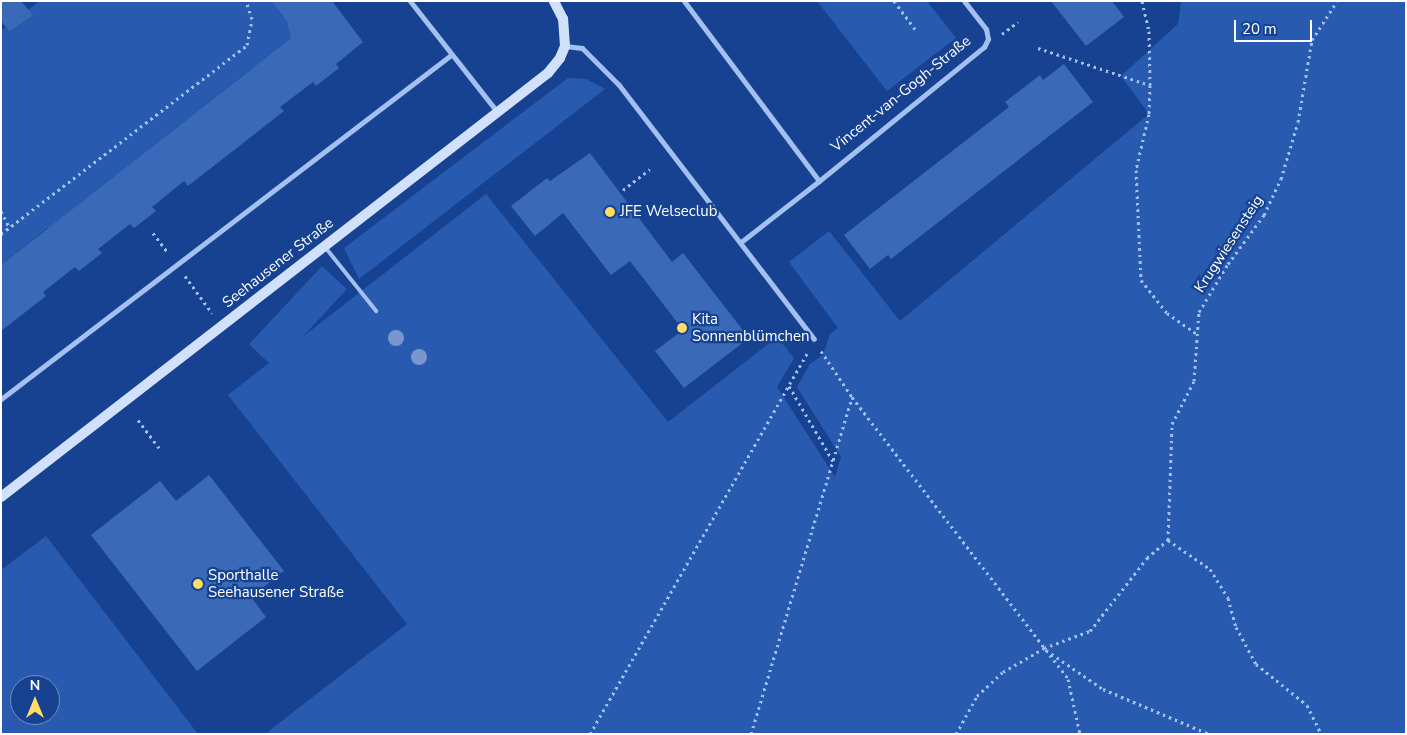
<!DOCTYPE html>
<meta charset="utf-8">
<style>
body{margin:0}
#map{position:relative;width:1407px;height:735px;overflow:hidden;background:#164291;font-family:"Nunito Sans",sans-serif}
div>[style]{position:absolute}
.green>*{inset:0;background:#285baf;transform-origin:0 0}
.building>*{inset:0;background:#3a69b7}
.path>*{height:3px;margin-top:-1.5px;transform-origin:0;background:repeating-linear-gradient(90deg,#a3c0f0 0 2.5px,transparent 0 6.5px)}
.lane>*{height:4px;margin:-2px;padding:0 2px;transform-origin:2px;border-radius:2px;background:#a3c0f0}
.street>*{height:5px;margin:-2.5px;padding:0 2.5px;transform-origin:2.5px;border-radius:2.5px;background:#a3c0f0}
.secondary>*{height:10px;margin:-5px;padding:0 5px;transform-origin:5px;border-radius:5px;background:#d1e0fb}
.trees>*{width:16px;height:16px;margin:-8px;border-radius:50%;background:#7997cc}
.dots>*{width:14px;height:14px;translate:-50% -50%;box-sizing:border-box;border:2px solid #164291;border-radius:50%}
span{translate:-50% -50%;white-space:nowrap;text-align:center;line-height:1.15;-webkit-text-stroke:4.5px #164291;paint-order:stroke}
.street-label{font-size:15px;color:#fff}
.poi-label{font-size:15px;color:#fff}
.left{translate:0 -50%;text-align:left}
.frame{position:absolute;inset:0;border:2px solid #fff;pointer-events:none}
.north{position:absolute;left:10px;top:675px;width:50px;height:50px;box-sizing:border-box;background:#164291;border:1px solid #738ebd;border-radius:50%;rotate:0deg;font-size:14px;font-weight:700;line-height:20px;text-align:center;color:#fff}
.north::after{content:'';display:block;margin:auto;width:18px;height:22px;background:#ffdd62;clip-path:polygon(50% 0,100% 100%,50% 72%,0 100%)}
.scale{position:absolute;left:1234px;top:20px;width:78px;height:22px;box-sizing:border-box;border:2px solid #fff;border-top:0;padding-left:6px;font-size:15px;line-height:18px;white-space:nowrap;color:#fff;-webkit-text-stroke:4px #164291;paint-order:stroke}
</style>
<div id="map">
<div class="green">
<div style="clip-path:polygon(39px 1px,271px 1px,283px 16px,290px 11px,296px 34px,69px 212px,50px 231px,47px 228px,1px 265px,1px 31px,6px 27px,11px 32px,32px 15px,28px 10px)"></div>
<div style="clip-path:polygon(817px 1px,927px 1px,956px 38px,887px 91px)"></div>
<div style="clip-path:polygon(1181px 1px,1406px 1px,1406px 734px,265px 734px,407px 624px,228px 395px,486px 194px,668px 422px,777px 337px,794px 358px,777px 387px,835px 477px,841px 457px,797px 387px,810px 364px,823px 355px,830px 334px,838px 328px,789px 262px,829px 231px,900px 321px,1149px 114px,1121px 76px,1178px 24px)"></div>
<div style="clip-path:polygon(568px 78px,586px 79px,605px 89px,359px 279px,344px 248px)"></div>
<div style="left:322px;top:266px;width:34px;height:107px;rotate:43deg"></div>
<div style="clip-path:polygon(evenodd,46px 536px,198px 734px,1px 734px,1px 570px,46px 536px,20px 685px,50px 685px,50px 715px,20px 715px,20px 685px)"></div>
</div>
<div class="building">
<div style="clip-path:polygon(1px 1px,21px 1px,33px 15px,10px 32px,1px 21px)"></div>
<div style="clip-path:polygon(271px 1px,332px 1px,363px 42px,336px 64px,339px 68px,316px 86px,313px 82px,280px 107px,284px 111px,188px 186px,184px 181px,152px 207px,156px 211px,134px 228px,130px 224px,98px 249px,102px 253px,79px 271px,75px 267px,43px 292px,46px 296px,1px 331px,1px 265px,291px 38px,287px 21px)"></div>
<div style="clip-path:polygon(1051px 1px,1112px 1px,1124px 17px,1086px 46px)"></div>
<div style="clip-path:polygon(1064px 64px,1093px 102px,891px 259px,888px 255px,870px 269px,844px 235px,1009px 107px,1005px 102px,1040px 75px,1043px 80px)"></div>
<div style="clip-path:polygon(590px 153px,672px 262px,683px 253px,749px 338px,684px 388px,655px 351px,683px 330px,630px 261px,611px 275px,563px 213px,535px 236px,511px 206px,547px 178px,550px 181px)"></div>
<div style="clip-path:polygon(209px 475px,284px 571px,251px 597px,266px 617px,197px 671px,91px 535px,160px 481px,176px 501px)"></div>
</div>
<div class="path">
<div style="left:894px;top:1px;width:38px;rotate:53deg"></div>
<div style="left:1142px;top:1px;width:31px;rotate:77deg"></div>
<div style="left:1149px;top:31px;width:54px;rotate:88.9deg"></div>
<div style="left:1150px;top:85px;width:29px;rotate:92deg"></div>
<div style="left:1149px;top:114px;width:57px;rotate:103.1deg"></div>
<div style="left:1136px;top:170px;width:110px;rotate:87.4deg"></div>
<div style="left:1141px;top:280px;width:42px;rotate:51.8deg"></div>
<div style="left:1167px;top:313px;width:37px;rotate:35deg"></div>
<div style="left:1002px;top:34px;width:20px;rotate:-37deg"></div>
<div style="left:1038px;top:48px;width:118px;rotate:18.3deg"></div>
<div style="left:623px;top:190px;width:34px;rotate:-38deg"></div>
<div style="left:1px;top:211px;width:18px;rotate:63deg"></div>
<div style="left:153px;top:233px;width:25px;rotate:53deg"></div>
<div style="left:1px;top:234px;width:310px;rotate:-37.5deg"></div>
<div style="left:247px;top:45px;width:26px;rotate:-79deg"></div>
<div style="left:252px;top:19px;width:19px;rotate:-108deg"></div>
<div style="left:185px;top:276px;width:46px;rotate:53.9deg"></div>
<div style="left:821px;top:351px;width:55px;rotate:56deg"></div>
<div style="left:852px;top:397px;width:355px;rotate:52.5deg"></div>
<div style="left:1068px;top:679px;width:56px;rotate:77.7deg"></div>
<div style="left:789px;top:386px;width:89px;rotate:59.7deg"></div>
<div style="left:138px;top:420px;width:35px;rotate:53deg"></div>
<div style="left:1168px;top:540px;width:51px;rotate:34.6deg"></div>
<div style="left:1210px;top:569px;width:34px;rotate:58deg"></div>
<div style="left:1228px;top:598px;width:30px;rotate:75deg"></div>
<div style="left:1236px;top:627px;width:42px;rotate:61.6deg"></div>
<div style="left:1256px;top:664px;width:65px;rotate:38.8deg"></div>
<div style="left:1307px;top:705px;width:32px;rotate:64deg"></div>
<div style="left:1046px;top:650px;width:69px;rotate:34.4deg"></div>
<div style="left:1103px;top:689px;width:115px;rotate:23deg"></div>
<div style="left:590px;top:734px;width:438px;rotate:-60.3deg"></div>
<div style="left:751px;top:734px;width:352px;rotate:-73.3deg"></div>
<div style="left:956px;top:734px;width:43px;rotate:-61.1deg"></div>
<div style="left:977px;top:696px;width:35px;rotate:-43deg"></div>
<div style="left:1003px;top:672px;width:48px;rotate:-30.3deg"></div>
<div style="left:1044px;top:648px;width:49px;rotate:-20.3deg"></div>
<div style="left:1090px;top:631px;width:93px;rotate:-52deg"></div>
<div style="left:1147px;top:558px;width:28px;rotate:-41deg"></div>
<div style="left:1168px;top:540px;width:116px;rotate:-88deg"></div>
<div style="left:1172px;top:424px;width:48px;rotate:-62.9deg"></div>
<div style="left:1194px;top:381px;width:69px;rotate:-85.9deg"></div>
<div style="left:1199px;top:312px;width:56px;rotate:-58.9deg"></div>
<div style="left:1228px;top:264px;width:61px;rotate:-53.7deg"></div>
<div style="left:1264px;top:215px;width:40px;rotate:-65deg"></div>
<div style="left:1281px;top:179px;width:59px;rotate:-73.4deg"></div>
<div style="left:1298px;top:122px;width:83px;rotate:-80.3deg"></div>
<div style="left:1312px;top:40px;width:46px;rotate:-57.3deg"></div>
</div>
<div class="lane">
<div style="left:325px;top:247px;width:82px;rotate:51.4deg"></div>
</div>
<div class="street">
<div style="left:410px;top:1px;width:142px;rotate:51.8deg"></div>
<div style="left:684px;top:1px;width:225px;rotate:53.1deg"></div>
<div style="left:819px;top:181px;width:99px;rotate:142deg"></div>
<div style="left:565px;top:46px;width:17px;rotate:7deg"></div>
<div style="left:582px;top:48px;width:52px;rotate:45deg"></div>
<div style="left:619px;top:85px;width:320px;rotate:52.5deg"></div>
<div style="left:819px;top:181px;width:213px;rotate:-39.1deg"></div>
<div style="left:984px;top:47px;width:9px;rotate:-63deg"></div>
<div style="left:988px;top:39px;width:10px;rotate:-101deg"></div>
<div style="left:986px;top:29px;width:36px;rotate:-128deg"></div>
<div style="left:1px;top:399px;width:566px;rotate:-37.4deg"></div>
</div>
<div class="secondary">
<div style="left:1px;top:497px;width:692px;rotate:-37.78deg"></div>
<div style="left:548px;top:73px;width:19px;rotate:-51deg"></div>
<div style="left:560px;top:58px;width:13px;rotate:-67deg"></div>
<div style="left:565px;top:46px;width:27px;rotate:-94deg"></div>
<div style="left:563px;top:19px;width:20px;rotate:-117deg"></div>
</div>
<div class="trees">
<div style="left:396px;top:338px"></div>
<div style="left:419px;top:357px"></div>
</div>
<div class="dots">
<div style="left:610px;top:212px;background:#ffdd62"></div>
<div style="left:682px;top:328px;background:#ffdd62"></div>
<div style="left:198px;top:584px;background:#ffdd62"></div>
</div>
<div class="street-label">
<span style="left:901px;top:94px;rotate:-39deg">Vincent-van-Gogh-Straße</span>
<span style="left:1229px;top:244px;rotate:-57deg">Krugwiesensteig</span>
<span style="left:278px;top:263px;rotate:-38deg">Seehausener Straße</span>
</div>
<div class="poi-label">
<span class="left" style="left:620px;top:212px">JFE Welseclub</span>
<span class="left" style="left:692px;top:328px">Kita<br>Sonnenblümchen</span>
<span class="left" style="left:208px;top:584px">Sporthalle<br>Seehausener Straße</span>
</div>
<div class="frame"></div>
<div class="north">N</div>
<div class="scale">20 m</div>
</div>
